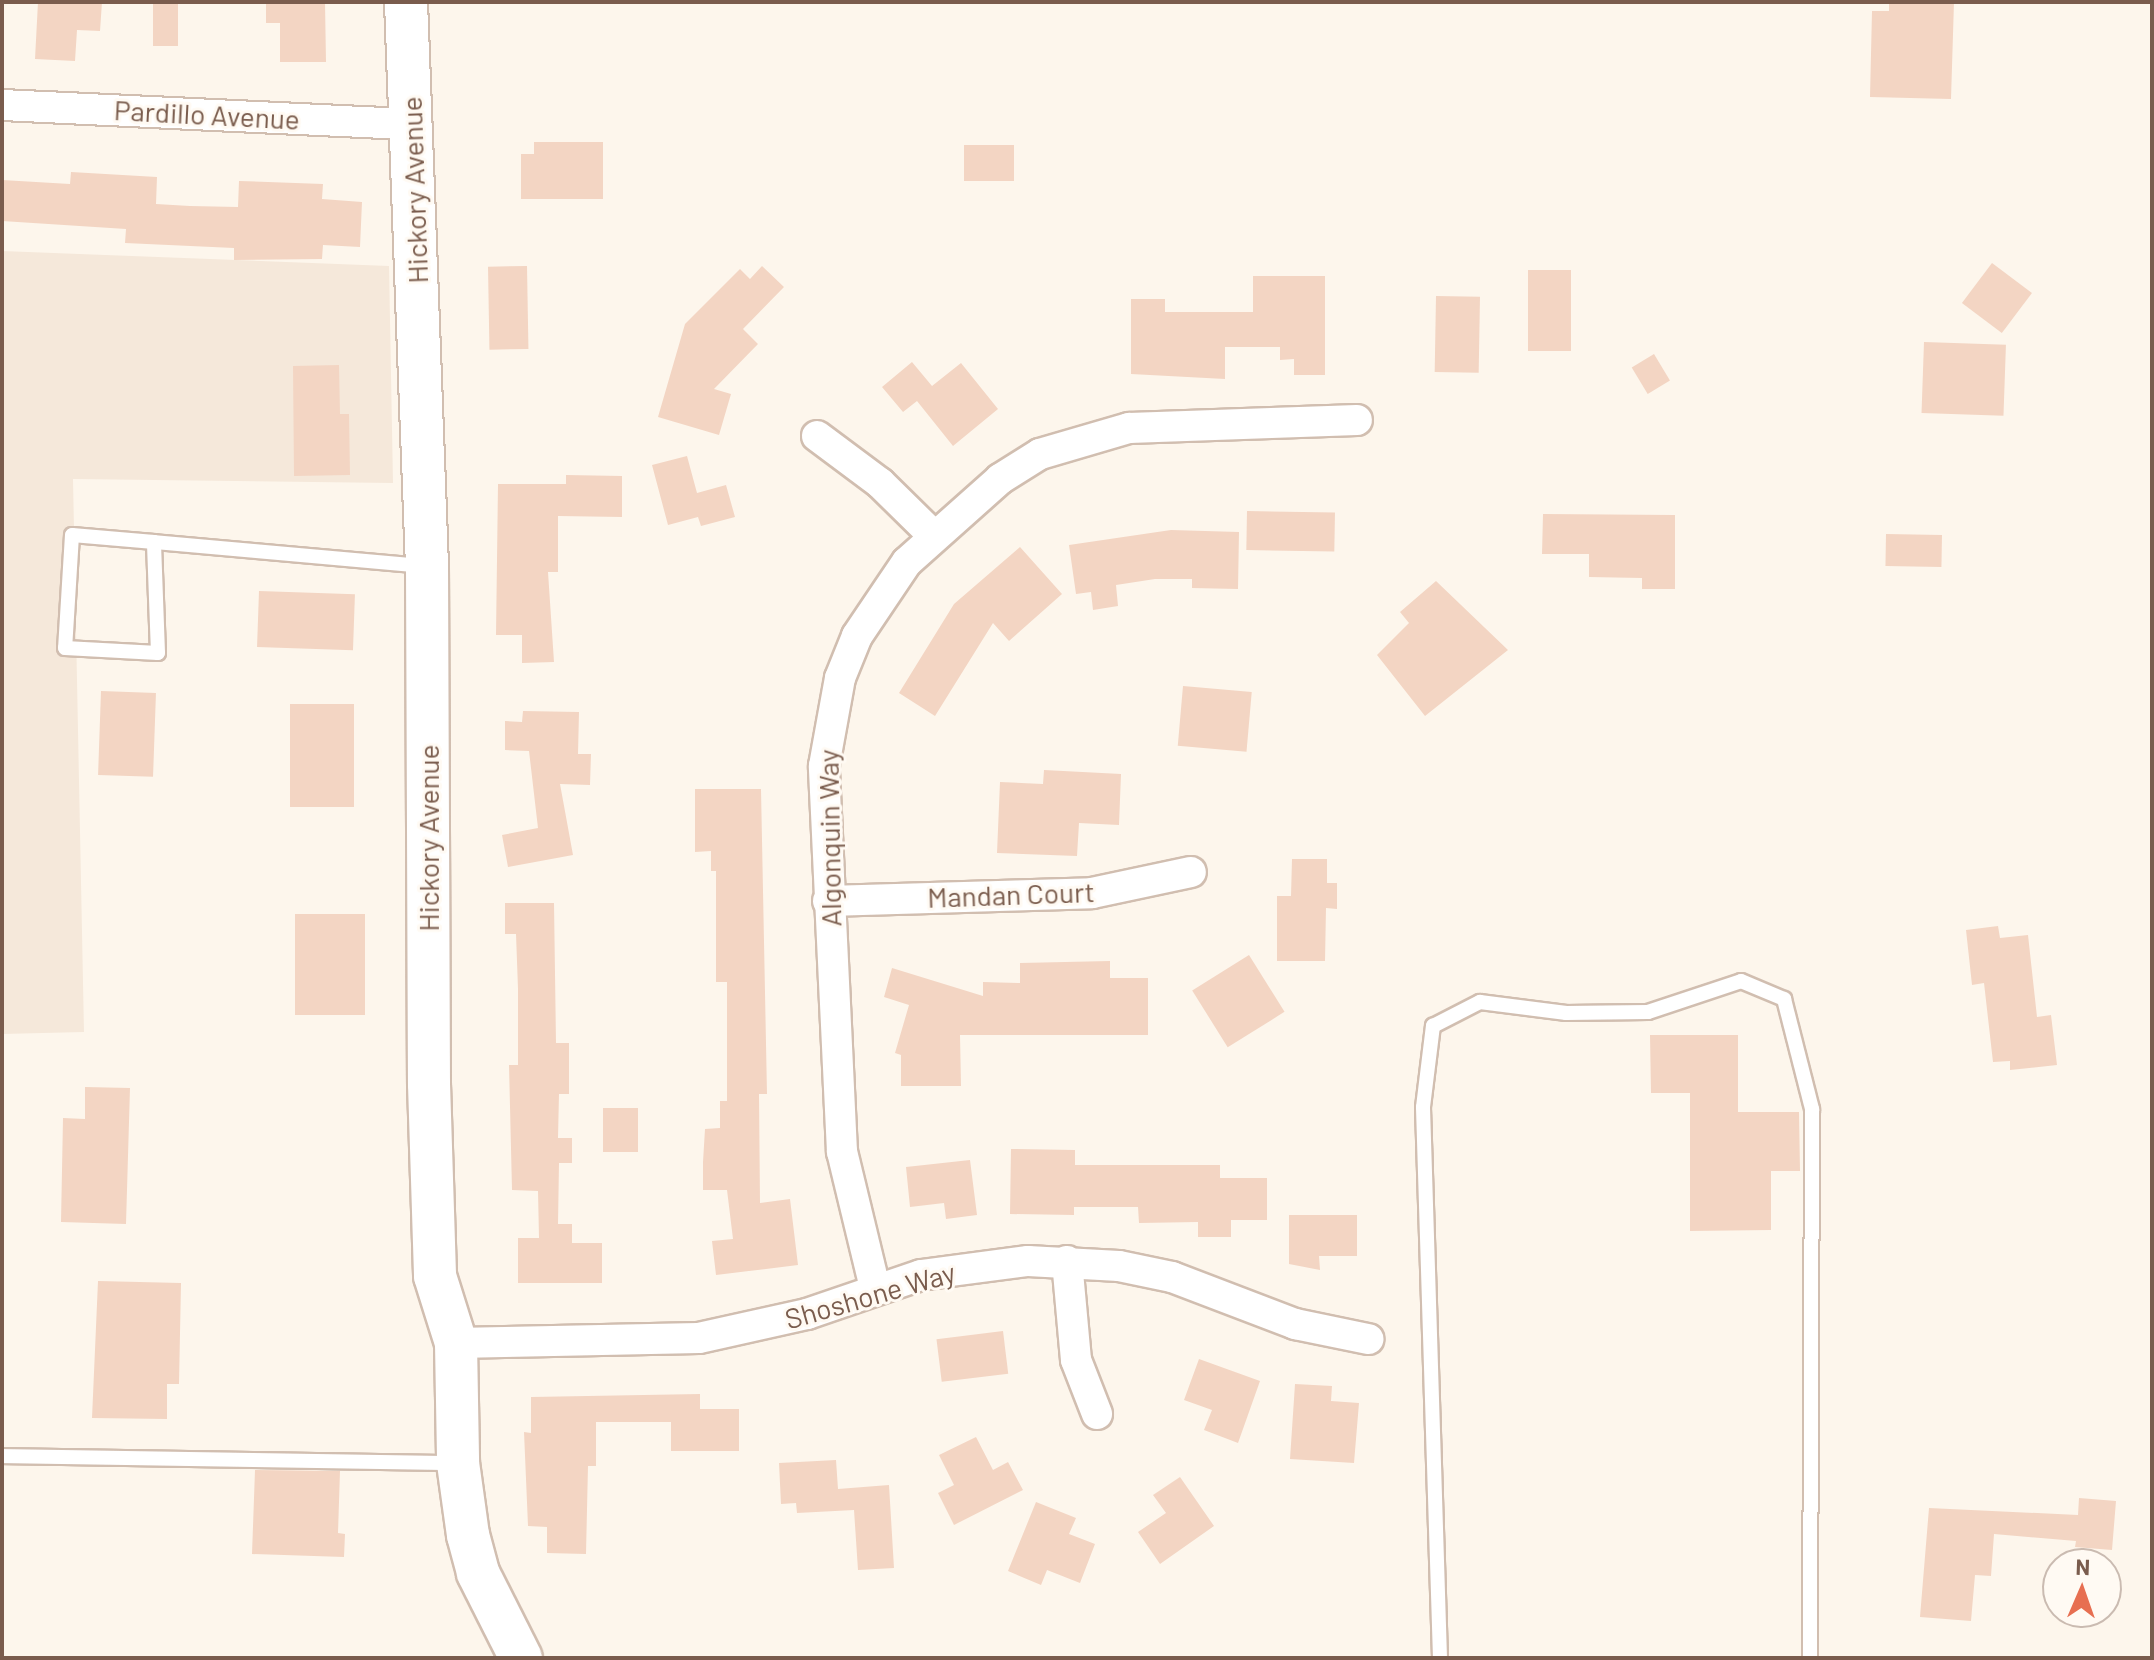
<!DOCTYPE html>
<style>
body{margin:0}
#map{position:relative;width:2154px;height:1660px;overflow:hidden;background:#fdf6ec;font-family:Barlow,sans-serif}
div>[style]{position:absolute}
.residential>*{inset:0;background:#f5e8da}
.building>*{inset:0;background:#f3d5c3;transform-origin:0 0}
.roads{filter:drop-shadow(2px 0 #d1beb0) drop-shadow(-2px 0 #d1beb0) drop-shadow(0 2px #d1beb0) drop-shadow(0 -2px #d1beb0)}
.lane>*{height:14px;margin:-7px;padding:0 7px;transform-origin:7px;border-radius:7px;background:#fff}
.street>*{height:30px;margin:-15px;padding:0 15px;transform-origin:15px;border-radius:15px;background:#fff}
.secondary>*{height:42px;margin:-21px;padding:0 21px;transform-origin:21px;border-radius:21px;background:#fff}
span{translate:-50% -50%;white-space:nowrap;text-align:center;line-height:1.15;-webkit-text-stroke:6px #fffaf3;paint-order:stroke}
.street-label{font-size:28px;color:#7a5c4d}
.frame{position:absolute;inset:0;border:4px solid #7a5c4d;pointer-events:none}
.north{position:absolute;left:2042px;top:1548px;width:80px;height:80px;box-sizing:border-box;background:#fffaf3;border:2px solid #cabbb1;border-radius:50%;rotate:2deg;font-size:22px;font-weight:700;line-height:32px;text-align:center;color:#7a5c4d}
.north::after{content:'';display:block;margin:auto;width:28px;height:36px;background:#e76f51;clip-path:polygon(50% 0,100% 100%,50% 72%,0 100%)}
</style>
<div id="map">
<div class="residential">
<div style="clip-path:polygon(2px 251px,389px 266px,393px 483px,73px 479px,84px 1032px,2px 1034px)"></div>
</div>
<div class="building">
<div style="clip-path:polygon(38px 2px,102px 2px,100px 31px,77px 30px,75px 61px,35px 59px)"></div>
<div style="left:153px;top:2px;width:25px;height:44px"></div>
<div style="clip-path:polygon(266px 2px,325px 2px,326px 62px,280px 62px,280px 23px,266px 23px)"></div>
<div style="clip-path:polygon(1889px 2px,1954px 2px,1951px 99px,1870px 97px,1872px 11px,1889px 11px)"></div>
<div style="clip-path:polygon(534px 142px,603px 142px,603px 199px,521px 199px,521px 154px,534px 154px)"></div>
<div style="left:964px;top:145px;width:50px;height:36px"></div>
<div style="clip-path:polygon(71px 172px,157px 177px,156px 204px,190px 206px,238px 207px,239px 181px,323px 184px,322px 199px,362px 202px,360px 247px,323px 245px,322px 259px,234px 260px,234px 248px,125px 243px,126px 229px,2px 221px,2px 180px,70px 184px)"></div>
<div style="left:1992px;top:263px;width:50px;height:50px;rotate:37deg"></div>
<div style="left:527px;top:266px;width:83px;height:39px;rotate:89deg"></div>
<div style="clip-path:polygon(762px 266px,784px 287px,743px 329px,758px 344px,714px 389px,731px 394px,719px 435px,658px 417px,685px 324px,740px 269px,750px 279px)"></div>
<div style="left:1528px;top:270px;width:43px;height:81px"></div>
<div style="clip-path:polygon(1253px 276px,1325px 276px,1325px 375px,1294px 375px,1294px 359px,1280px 360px,1280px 347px,1225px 347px,1225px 379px,1131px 374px,1131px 299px,1165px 299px,1165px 312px,1253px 312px)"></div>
<div style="left:1436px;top:296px;width:44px;height:76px;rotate:1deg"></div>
<div style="left:1924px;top:342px;width:82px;height:71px;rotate:2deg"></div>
<div style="left:1654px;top:354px;width:31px;height:26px;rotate:59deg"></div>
<div style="clip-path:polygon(912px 362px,932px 386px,961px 363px,998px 409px,953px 446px,917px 401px,903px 412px,882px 387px)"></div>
<div style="clip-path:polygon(339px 365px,340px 414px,349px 414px,350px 475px,294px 476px,293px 366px)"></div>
<div style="clip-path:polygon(687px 456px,697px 493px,726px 485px,735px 517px,701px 526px,698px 517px,668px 525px,652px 465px)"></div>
<div style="clip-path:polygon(566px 475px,622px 476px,622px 517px,558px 516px,558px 572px,548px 572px,554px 662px,522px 663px,522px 635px,496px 635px,498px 484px,566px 484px)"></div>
<div style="left:1247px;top:511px;width:88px;height:39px;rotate:1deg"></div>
<div style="clip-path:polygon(1543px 514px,1675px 515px,1675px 589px,1642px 589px,1642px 578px,1589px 577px,1589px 554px,1542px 554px)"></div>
<div style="clip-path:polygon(1171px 530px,1239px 532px,1238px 589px,1192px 588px,1192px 579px,1155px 579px,1116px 585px,1118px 606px,1093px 610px,1091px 592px,1076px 594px,1069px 545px)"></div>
<div style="left:1886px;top:534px;width:56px;height:32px;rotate:1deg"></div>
<div style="clip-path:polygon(1020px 547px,1062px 594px,1009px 641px,993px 623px,935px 716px,899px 693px,954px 604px)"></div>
<div style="clip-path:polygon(1436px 581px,1508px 650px,1425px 716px,1377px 655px,1409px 623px,1400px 612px)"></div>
<div style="left:259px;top:591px;width:96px;height:56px;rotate:2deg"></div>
<div style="left:1183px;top:686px;width:69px;height:60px;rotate:5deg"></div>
<div style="left:101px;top:691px;width:55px;height:84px;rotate:2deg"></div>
<div style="left:290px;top:704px;width:64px;height:103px"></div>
<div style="clip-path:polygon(523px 711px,579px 712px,578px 754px,591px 754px,590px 785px,560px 784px,573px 855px,508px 867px,502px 835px,538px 828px,529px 751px,505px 750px,505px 721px,522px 722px)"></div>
<div style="clip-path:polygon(1044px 770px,1121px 774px,1119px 825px,1079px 823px,1077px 856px,997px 853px,1000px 782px,1043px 784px)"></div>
<div style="clip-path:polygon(695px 789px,761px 789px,767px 1094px,759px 1094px,760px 1203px,790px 1199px,798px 1265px,716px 1275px,712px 1241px,733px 1239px,727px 1190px,703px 1190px,703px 1162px,705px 1129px,720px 1128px,720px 1101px,727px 1101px,727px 982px,716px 982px,716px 871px,711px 871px,711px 851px,695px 852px)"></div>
<div style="clip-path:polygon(1292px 859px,1327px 859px,1327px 883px,1337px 883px,1337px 909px,1326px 908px,1325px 961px,1277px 961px,1277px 896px,1291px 896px)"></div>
<div style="clip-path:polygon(505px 903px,554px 903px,556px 1043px,569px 1043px,569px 1094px,559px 1094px,558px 1138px,572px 1138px,572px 1163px,559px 1163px,558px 1224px,572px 1224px,572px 1243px,602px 1243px,602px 1283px,518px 1283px,518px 1238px,539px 1238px,538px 1191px,512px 1190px,509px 1065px,518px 1065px,518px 989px,516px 934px,505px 934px)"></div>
<div style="left:365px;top:914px;width:101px;height:70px;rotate:90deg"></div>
<div style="clip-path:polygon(1998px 926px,2000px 938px,2028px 935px,2037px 1017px,2051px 1015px,2057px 1065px,2010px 1070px,2010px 1061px,1993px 1062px,1984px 983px,1972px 985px,1966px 930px)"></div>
<div style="left:1249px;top:955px;width:67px;height:67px;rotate:58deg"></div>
<div style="clip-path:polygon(1110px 961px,1110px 978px,1148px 978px,1148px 1035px,960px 1035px,961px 1086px,901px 1086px,901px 1055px,895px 1053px,909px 1005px,884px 997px,892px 968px,983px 996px,983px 982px,1020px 983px,1020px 963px)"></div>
<div style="clip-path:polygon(1650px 1035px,1738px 1035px,1738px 1112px,1799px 1112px,1800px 1171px,1771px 1171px,1771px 1230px,1690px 1231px,1690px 1093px,1651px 1093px)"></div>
<div style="clip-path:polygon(85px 1087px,130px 1088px,126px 1224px,61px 1222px,63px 1118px,85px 1119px)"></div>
<div style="left:603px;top:1108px;width:35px;height:44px"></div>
<div style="clip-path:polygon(1011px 1149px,1075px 1150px,1075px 1165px,1220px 1165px,1220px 1178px,1267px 1178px,1267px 1220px,1231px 1220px,1231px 1237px,1198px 1237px,1198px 1222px,1139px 1223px,1138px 1207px,1074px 1207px,1074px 1215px,1010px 1214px)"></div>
<div style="clip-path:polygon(970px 1160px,977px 1215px,946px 1219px,944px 1203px,910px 1207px,906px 1167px)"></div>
<div style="clip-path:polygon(1289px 1215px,1357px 1215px,1357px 1256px,1319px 1256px,1320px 1270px,1289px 1264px)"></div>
<div style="clip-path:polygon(98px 1281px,181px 1283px,179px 1384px,167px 1384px,167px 1419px,92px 1418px)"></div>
<div style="left:1003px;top:1331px;width:43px;height:67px;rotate:83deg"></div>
<div style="clip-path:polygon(1199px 1359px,1260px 1381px,1238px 1443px,1204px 1430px,1212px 1410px,1184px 1400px)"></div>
<div style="clip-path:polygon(1295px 1384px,1332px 1386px,1331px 1401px,1359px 1403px,1354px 1463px,1290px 1459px)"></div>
<div style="clip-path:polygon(700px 1394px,700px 1409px,739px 1409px,739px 1451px,671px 1451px,671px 1422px,596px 1422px,596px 1466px,588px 1466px,586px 1554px,547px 1553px,547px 1527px,528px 1526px,524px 1432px,531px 1433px,531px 1397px)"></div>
<div style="clip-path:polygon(976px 1437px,993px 1470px,1008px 1462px,1023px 1490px,954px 1525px,938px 1493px,954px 1485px,939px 1455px)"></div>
<div style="clip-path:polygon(836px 1460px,838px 1489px,889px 1485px,894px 1568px,858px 1570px,854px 1510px,797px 1513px,796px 1503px,781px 1504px,779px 1463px)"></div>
<div style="clip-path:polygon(255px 1470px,340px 1471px,338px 1533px,345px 1534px,344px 1557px,252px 1554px)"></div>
<div style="clip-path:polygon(1180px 1477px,1214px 1526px,1160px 1564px,1138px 1532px,1166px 1513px,1153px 1495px)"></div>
<div style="clip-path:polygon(2079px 1498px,2116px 1501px,2112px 1550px,2075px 1547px,2076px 1541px,1994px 1534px,1991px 1576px,1975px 1575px,1971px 1621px,1920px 1617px,1929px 1508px,2078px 1515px)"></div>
<div style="clip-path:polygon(1036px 1502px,1076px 1518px,1069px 1534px,1095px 1544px,1080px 1583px,1047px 1570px,1041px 1585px,1008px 1571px)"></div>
</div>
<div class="roads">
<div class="lane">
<div style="left:154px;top:542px;width:82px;rotate:-175.1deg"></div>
<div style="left:72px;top:535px;width:113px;rotate:93.5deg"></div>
<div style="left:65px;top:648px;width:93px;rotate:3.1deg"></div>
<div style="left:158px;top:653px;width:111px;rotate:-92.1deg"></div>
<div style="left:154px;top:542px;width:270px;rotate:5.1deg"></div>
<div style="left:2px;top:1456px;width:451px;rotate:0.9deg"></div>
<div style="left:1440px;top:1658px;width:551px;rotate:-91.77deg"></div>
<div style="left:1423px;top:1107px;width:82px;rotate:-83deg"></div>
<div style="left:1433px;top:1026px;width:53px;rotate:-27.1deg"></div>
<div style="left:1480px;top:1002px;width:87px;rotate:7.3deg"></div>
<div style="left:1566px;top:1013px;width:82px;rotate:-0.7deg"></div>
<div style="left:1648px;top:1012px;width:98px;rotate:-18.4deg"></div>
<div style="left:1741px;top:981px;width:47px;rotate:22.7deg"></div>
<div style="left:1784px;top:999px;width:114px;rotate:75.7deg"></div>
<div style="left:1812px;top:1109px;width:547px;rotate:90.21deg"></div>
</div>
<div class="street">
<div style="left:2px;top:105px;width:409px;rotate:2.7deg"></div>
<div style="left:817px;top:436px;width:79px;rotate:36.7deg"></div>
<div style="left:880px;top:483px;width:76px;rotate:44.5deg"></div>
<div style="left:828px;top:901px;width:264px;rotate:-1.7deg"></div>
<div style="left:1092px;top:893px;width:101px;rotate:-12deg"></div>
<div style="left:1067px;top:1261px;width:99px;rotate:84.8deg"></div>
<div style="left:1076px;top:1360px;width:58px;rotate:68.7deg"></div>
<div style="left:875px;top:1288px;width:140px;rotate:-103.6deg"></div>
<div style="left:842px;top:1152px;width:386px;rotate:-92.7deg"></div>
<div style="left:824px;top:766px;width:89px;rotate:-79.7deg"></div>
<div style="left:840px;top:678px;width:45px;rotate:-68deg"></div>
<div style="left:857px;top:636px;width:89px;rotate:-56deg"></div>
<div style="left:907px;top:562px;width:125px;rotate:-41.7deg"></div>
<div style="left:1000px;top:479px;width:47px;rotate:-32deg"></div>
<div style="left:1040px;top:454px;width:93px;rotate:-16.3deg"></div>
<div style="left:1129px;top:428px;width:228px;rotate:-2deg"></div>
<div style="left:456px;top:1343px;width:243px;rotate:-1.2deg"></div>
<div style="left:699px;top:1338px;width:111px;rotate:-12.5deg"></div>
<div style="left:807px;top:1314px;width:120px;rotate:-18.9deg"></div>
<div style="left:921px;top:1275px;width:108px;rotate:-7.5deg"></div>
<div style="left:1028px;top:1261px;width:91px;rotate:3.1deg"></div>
<div style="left:1119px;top:1266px;width:54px;rotate:11.7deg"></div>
<div style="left:1172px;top:1277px;width:132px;rotate:20.9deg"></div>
<div style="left:1295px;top:1324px;width:75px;rotate:11.6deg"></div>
</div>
<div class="secondary">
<div style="left:406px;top:2px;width:565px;rotate:87.87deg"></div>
<div style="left:427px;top:567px;width:517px;rotate:89.78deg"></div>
<div style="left:429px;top:1084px;width:192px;rotate:88.2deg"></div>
<div style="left:435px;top:1276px;width:70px;rotate:72.6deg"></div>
<div style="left:456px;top:1343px;width:120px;rotate:89deg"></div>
<div style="left:458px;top:1463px;width:73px;rotate:82.1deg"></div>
<div style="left:468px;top:1535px;width:39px;rotate:75deg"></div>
<div style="left:478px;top:1573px;width:95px;rotate:63.2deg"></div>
</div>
</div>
<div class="street-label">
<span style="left:207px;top:114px;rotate:3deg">Pardillo Avenue</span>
<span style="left:414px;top:190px;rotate:-92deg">Hickory Avenue</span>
<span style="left:428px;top:838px;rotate:-90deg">Hickory Avenue</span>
<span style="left:829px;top:838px;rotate:-91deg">Algonquin Way</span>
<span style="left:1011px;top:894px;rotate:-2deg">Mandan Court</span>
<span style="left:870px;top:1295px;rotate:-16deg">Shoshone Way</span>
</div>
<div class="frame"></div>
<div class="north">N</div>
</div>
